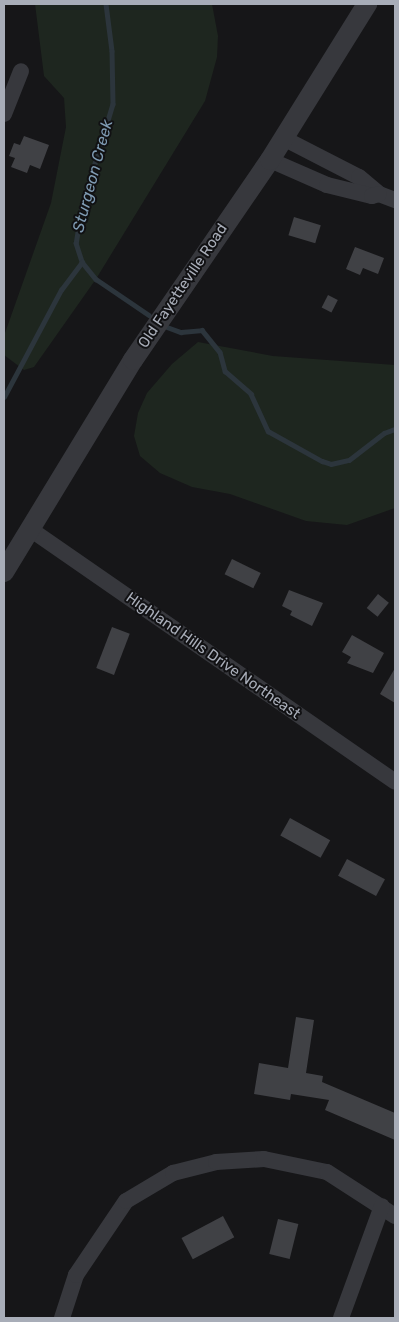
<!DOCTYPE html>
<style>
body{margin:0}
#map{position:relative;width:399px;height:1322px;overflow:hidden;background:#161618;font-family:Rubik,sans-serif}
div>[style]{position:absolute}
.green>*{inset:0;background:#1e261f}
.stream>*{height:4.5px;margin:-2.25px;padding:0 2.25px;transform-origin:2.25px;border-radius:2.25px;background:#2c353c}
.building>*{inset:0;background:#404145;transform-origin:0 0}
.minor>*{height:16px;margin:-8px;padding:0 8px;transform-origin:8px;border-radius:8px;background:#37383d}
.tertiary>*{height:20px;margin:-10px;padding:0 10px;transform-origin:10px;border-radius:10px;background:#37383d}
span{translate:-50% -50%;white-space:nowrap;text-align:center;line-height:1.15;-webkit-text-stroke:4px #111113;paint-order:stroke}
.street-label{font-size:15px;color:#a8adb8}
.water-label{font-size:16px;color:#7f9bb3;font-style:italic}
.frame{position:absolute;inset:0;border:5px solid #a8adb8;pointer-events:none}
</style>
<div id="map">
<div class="green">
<div style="clip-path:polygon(35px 4px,212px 4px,218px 36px,217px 57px,205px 101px,96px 279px,34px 367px,24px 370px,4px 355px,5px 333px,51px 203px,66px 127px,64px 98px,44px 76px)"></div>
<div style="clip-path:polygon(198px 342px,273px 356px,395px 365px,395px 508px,347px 525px,306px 521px,230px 494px,192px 487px,160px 473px,140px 456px,134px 436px,138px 413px,147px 393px,172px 364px)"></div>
</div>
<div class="stream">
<div style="left:106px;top:4px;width:47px;rotate:82.7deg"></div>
<div style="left:112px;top:51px;width:53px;rotate:88.9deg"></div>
<div style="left:113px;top:104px;width:108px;rotate:106.8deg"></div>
<div style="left:82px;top:207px;width:36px;rotate:99deg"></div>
<div style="left:76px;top:243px;width:20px;rotate:72deg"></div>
<div style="left:82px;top:262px;width:22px;rotate:51deg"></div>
<div style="left:96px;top:279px;width:64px;rotate:34.2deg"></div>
<div style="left:167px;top:327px;width:15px;rotate:20deg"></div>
<div style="left:181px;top:332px;width:21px;rotate:-5deg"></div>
<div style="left:202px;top:330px;width:28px;rotate:51deg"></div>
<div style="left:220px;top:352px;width:20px;rotate:75deg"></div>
<div style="left:225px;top:371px;width:35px;rotate:41deg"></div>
<div style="left:251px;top:394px;width:41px;rotate:65.3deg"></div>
<div style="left:268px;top:431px;width:62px;rotate:29.1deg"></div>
<div style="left:322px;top:461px;width:9px;rotate:18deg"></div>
<div style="left:331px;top:464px;width:18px;rotate:-13deg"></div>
<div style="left:349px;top:460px;width:44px;rotate:-37.6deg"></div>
<div style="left:384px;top:433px;width:12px;rotate:-20deg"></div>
<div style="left:4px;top:397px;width:121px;rotate:-62deg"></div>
<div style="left:61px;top:290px;width:35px;rotate:-53deg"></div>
</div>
<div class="building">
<div style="clip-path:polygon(24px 136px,49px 145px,40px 169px,30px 165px,27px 173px,11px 167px,15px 158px,9px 156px,14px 143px,20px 145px)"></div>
<div style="left:294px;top:217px;width:28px;height:19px;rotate:17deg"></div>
<div style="clip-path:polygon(355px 247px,384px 258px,378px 274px,363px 268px,360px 275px,346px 269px)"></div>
<div style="left:328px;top:295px;width:11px;height:14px;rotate:27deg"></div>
<div style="left:232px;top:559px;width:32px;height:17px;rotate:26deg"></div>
<div style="clip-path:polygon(289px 590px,323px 603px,312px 626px,290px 615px,292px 611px,282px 606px)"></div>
<div style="left:378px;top:594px;width:14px;height:18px;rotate:39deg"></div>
<div style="left:112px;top:627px;width:19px;height:44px;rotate:21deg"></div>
<div style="clip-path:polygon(352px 635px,384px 653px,373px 673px,347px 663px,351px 657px,342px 652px)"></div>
<div style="clip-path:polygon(395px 668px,395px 703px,380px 694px)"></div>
<div style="left:290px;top:818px;width:46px;height:20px;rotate:29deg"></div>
<div style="left:347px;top:859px;width:43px;height:19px;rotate:28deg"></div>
<div style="clip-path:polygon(296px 1017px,314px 1020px,306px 1073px,323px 1076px,322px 1082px,395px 1113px,395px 1140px,325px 1110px,329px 1100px,291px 1094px,290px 1100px,254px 1094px,259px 1063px,288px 1068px)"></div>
<div style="left:223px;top:1216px;width:24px;height:47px;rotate:62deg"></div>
<div style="left:278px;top:1219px;width:21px;height:36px;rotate:14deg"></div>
</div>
<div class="minor">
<div style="left:4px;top:114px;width:46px;rotate:-68.4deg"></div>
<div style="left:283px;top:138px;width:85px;rotate:27.2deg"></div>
<div style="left:359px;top:177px;width:26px;rotate:40deg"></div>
<div style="left:379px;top:194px;width:17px;rotate:21deg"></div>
<div style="left:270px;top:160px;width:62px;rotate:23.7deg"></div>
<div style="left:327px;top:185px;width:46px;rotate:13.7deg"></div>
<div style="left:372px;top:196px;width:7px;rotate:-16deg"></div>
<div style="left:30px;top:529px;width:444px;rotate:34.7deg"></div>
<div style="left:62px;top:1318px;width:45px;rotate:-72deg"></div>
<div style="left:76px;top:1275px;width:89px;rotate:-56deg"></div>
<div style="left:126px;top:1201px;width:55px;rotate:-30.8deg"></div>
<div style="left:173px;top:1173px;width:44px;rotate:-14.3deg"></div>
<div style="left:216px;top:1162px;width:48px;rotate:-3.6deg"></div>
<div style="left:264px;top:1159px;width:64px;rotate:11.7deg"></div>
<div style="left:327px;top:1172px;width:81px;rotate:32.9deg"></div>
<div style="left:341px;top:1318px;width:119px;rotate:-69.9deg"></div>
</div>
<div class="tertiary">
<div style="left:4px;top:572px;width:248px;rotate:-58.7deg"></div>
<div style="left:133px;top:360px;width:242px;rotate:-55.6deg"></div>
<div style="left:270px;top:160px;width:184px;rotate:-58.1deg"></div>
</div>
<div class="street-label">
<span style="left:183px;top:286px;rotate:-56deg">Old Fayetteville Road</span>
<span style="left:213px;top:656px;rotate:35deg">Highland Hills Drive Northeast</span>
</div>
<div class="water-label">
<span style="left:93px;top:176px;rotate:-75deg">Sturgeon Creek</span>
</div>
<div class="frame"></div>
</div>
